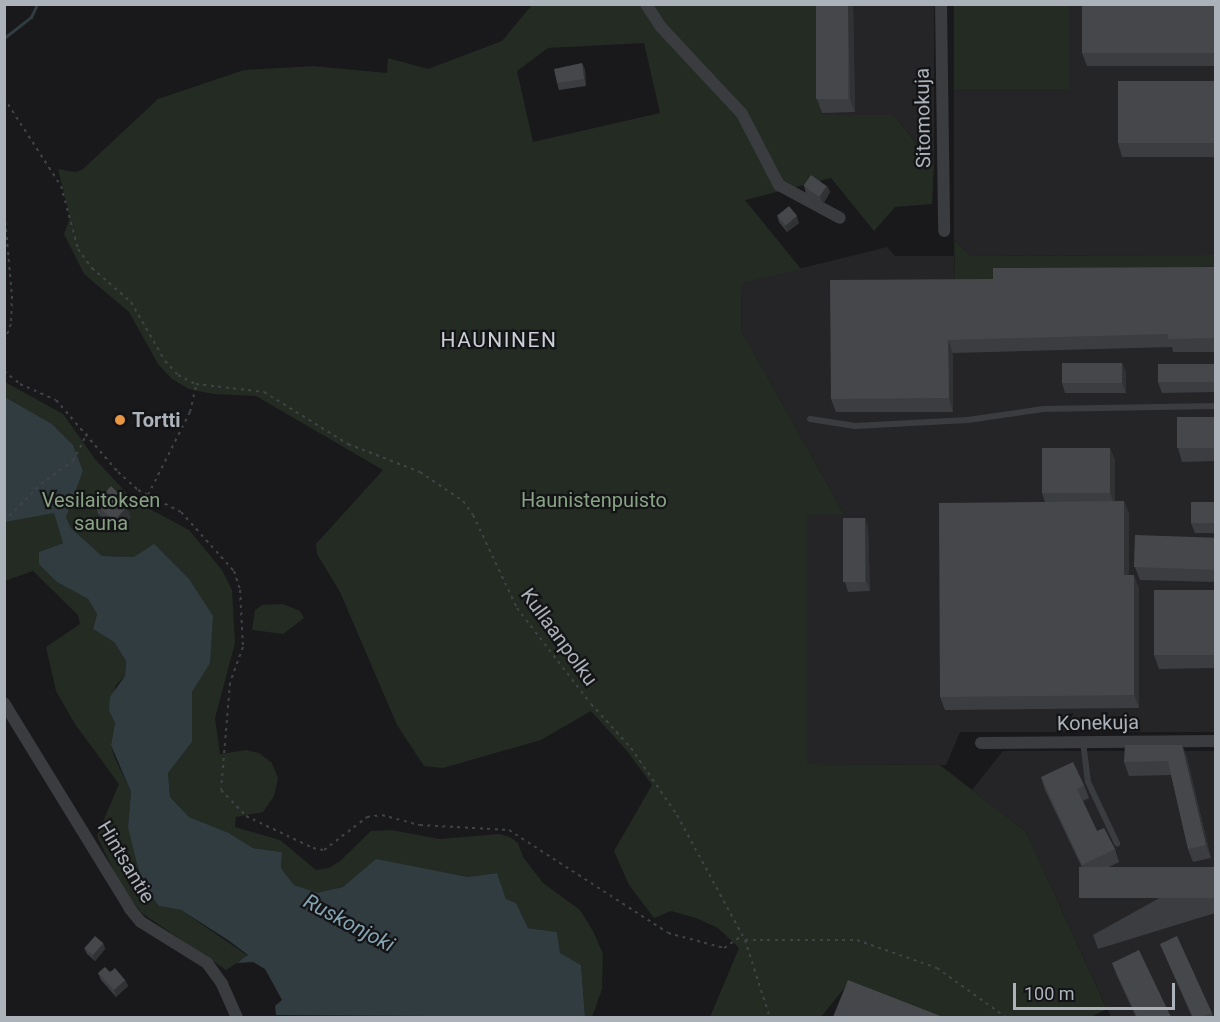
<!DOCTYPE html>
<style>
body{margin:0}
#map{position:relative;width:1220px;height:1022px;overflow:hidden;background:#19191b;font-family:Roboto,sans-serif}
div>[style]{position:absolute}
.built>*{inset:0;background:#252528}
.green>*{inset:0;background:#232b23;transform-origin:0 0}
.water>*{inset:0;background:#313c40}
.stream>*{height:3px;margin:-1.5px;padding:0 1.5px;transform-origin:1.5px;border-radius:1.5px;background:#313c40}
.path>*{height:2px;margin-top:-1px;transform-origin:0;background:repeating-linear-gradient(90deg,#404346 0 3px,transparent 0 7.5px)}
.service>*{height:6px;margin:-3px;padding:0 3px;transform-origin:3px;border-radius:3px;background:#3a3c3f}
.minor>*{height:12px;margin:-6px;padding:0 6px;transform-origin:6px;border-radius:6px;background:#3a3c3f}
.wall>*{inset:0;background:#3c3d40}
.shaded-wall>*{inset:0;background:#313234}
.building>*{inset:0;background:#46474b;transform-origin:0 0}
.dots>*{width:16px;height:16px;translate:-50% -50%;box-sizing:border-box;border:3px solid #141416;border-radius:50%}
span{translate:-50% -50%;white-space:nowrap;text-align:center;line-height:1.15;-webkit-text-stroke:4.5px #141416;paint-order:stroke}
.street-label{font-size:20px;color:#acb2ba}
.poi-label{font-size:20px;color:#acb2ba;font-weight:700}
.left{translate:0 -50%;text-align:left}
.park-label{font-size:20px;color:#87a384}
.neighbourhood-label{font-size:21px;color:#ccd0d6;letter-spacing:1.5px}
.water-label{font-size:21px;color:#85a4b2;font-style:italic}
.frame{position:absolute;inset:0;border:6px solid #acb2ba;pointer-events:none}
.scale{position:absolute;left:1013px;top:983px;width:162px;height:27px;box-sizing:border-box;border:3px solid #acb2ba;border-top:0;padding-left:8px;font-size:18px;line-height:21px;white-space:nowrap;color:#acb2ba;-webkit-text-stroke:4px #141416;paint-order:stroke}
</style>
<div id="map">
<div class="built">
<div style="clip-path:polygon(820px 5px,934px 5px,934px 164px,894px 115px,821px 115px)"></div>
<div style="clip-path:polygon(954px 5px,1215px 5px,1215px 255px,971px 256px,954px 240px)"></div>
<div style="clip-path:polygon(887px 247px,895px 256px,954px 256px,955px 280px,1203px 279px,1203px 265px,1215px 265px,1215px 732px,960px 732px,946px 765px,807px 764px,807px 514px,844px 514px,741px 330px,742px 283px)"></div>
<div style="clip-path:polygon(1003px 751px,1215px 751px,1215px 1017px,1111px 1017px,1026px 832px,972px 790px)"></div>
</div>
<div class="green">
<div style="clip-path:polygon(evenodd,532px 5px,820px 5px,821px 115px,894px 115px,934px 165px,932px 204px,895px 207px,874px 231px,831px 178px,745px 200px,801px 269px,742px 283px,741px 330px,844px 514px,807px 515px,807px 764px,940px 765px,1026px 832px,1107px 1009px,1091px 1017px,938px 1017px,850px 981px,821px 1017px,710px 1017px,739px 948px,718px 928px,696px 918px,671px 911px,654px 918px,629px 885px,614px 851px,652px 785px,627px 751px,591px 711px,541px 740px,443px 768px,424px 766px,397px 725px,340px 592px,317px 554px,316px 544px,383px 470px,256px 396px,213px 394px,189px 389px,172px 379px,158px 364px,129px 312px,84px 274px,64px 234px,70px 218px,58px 169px,75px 172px,82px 170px,158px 99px,244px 70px,313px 66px,387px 73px,388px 58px,428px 69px,502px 41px,532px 5px,644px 43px,660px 113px,533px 142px,517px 71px,548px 48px,644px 43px)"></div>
<div style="left:954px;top:5px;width:115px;height:84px"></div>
<div style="clip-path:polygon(954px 240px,971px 256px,1215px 255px,1215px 265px,1203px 265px,1203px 280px,955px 281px)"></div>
<div style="clip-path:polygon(5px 382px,63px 414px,95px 459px,133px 500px,189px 530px,222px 570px,232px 590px,235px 643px,215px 718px,220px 754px,246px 750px,259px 753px,272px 763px,278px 778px,274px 796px,263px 812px,236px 817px,235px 827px,280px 840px,316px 870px,329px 868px,340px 861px,371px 831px,391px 830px,440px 839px,499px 834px,510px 837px,518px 843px,523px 857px,543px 883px,580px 910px,593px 931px,603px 954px,602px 989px,592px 1017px,585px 1017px,581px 965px,560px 953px,557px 932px,528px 928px,516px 903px,506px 899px,497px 873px,468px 877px,376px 860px,343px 887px,317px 894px,294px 885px,281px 868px,282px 852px,253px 848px,229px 833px,189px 817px,170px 797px,168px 773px,192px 742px,192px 692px,210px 662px,134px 557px,102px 556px,71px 528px,66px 517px,83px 471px,73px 445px,52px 424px,5px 397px)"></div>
<div style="clip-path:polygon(54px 512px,63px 543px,39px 552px,57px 582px,88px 599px,97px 614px,93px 629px,114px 642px,126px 661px,125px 676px,116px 685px,109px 711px,115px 723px,111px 745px,114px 756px,131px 792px,128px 827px,159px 906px,181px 910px,248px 956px,226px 970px,143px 914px,125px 894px,97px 836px,119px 784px,75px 724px,56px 691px,46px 647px,80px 624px,78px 615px,33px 571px,5px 581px,5px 522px)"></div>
<div style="clip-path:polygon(283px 604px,300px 611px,304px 618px,283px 634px,252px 630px,255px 610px,262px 605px)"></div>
</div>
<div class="water">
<div style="clip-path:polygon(5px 397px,52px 424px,73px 445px,83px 471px,66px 517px,71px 528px,102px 556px,134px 557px,154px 544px,189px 579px,213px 616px,210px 663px,192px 692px,192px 742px,168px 773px,170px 797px,189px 817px,229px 833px,253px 848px,282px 852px,281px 868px,294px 885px,317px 893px,343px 887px,376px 859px,468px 877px,497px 873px,506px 899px,516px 903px,528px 928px,557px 932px,560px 953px,581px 965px,585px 1017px,276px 1015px,275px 1006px,282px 1000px,265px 969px,253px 962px,237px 963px,248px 955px,228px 940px,181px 910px,159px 906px,142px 884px,128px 827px,131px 792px,111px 745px,115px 723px,109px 711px,110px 697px,125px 676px,126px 661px,114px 642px,93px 629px,97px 614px,88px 599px,57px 582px,39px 564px,39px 552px,63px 543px,54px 513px,5px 522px)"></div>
</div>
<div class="stream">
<div style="left:4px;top:38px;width:34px;rotate:-38deg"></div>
<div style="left:31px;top:17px;width:14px;rotate:-65deg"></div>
</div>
<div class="path">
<div style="left:4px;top:98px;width:105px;rotate:57.1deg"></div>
<div style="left:61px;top:186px;width:65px;rotate:74.9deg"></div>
<div style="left:78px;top:249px;width:24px;rotate:54deg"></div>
<div style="left:92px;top:268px;width:52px;rotate:41.1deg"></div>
<div style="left:131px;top:302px;width:68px;rotate:60deg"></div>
<div style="left:165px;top:361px;width:19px;rotate:47deg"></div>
<div style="left:178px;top:375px;width:20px;rotate:27deg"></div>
<div style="left:196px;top:384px;width:68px;rotate:6.7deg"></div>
<div style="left:264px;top:392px;width:99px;rotate:31.8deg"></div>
<div style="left:348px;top:444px;width:77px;rotate:21.3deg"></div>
<div style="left:420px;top:472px;width:52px;rotate:34deg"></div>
<div style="left:463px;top:501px;width:17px;rotate:54deg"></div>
<div style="left:473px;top:515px;width:103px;rotate:64.7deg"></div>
<div style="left:517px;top:608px;width:121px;rotate:52.4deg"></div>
<div style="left:591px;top:704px;width:59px;rotate:47.7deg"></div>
<div style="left:631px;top:748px;width:81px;rotate:55.5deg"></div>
<div style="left:677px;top:815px;width:142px;rotate:61.5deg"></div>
<div style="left:745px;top:940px;width:82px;rotate:72.2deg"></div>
<div style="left:4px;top:207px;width:89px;rotate:84.9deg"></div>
<div style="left:12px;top:296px;width:28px;rotate:92deg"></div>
<div style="left:11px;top:324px;width:19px;rotate:111deg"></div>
<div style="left:4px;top:371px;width:21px;rotate:39deg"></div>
<div style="left:20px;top:384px;width:39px;rotate:24deg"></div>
<div style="left:56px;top:400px;width:95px;rotate:49.3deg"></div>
<div style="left:118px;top:472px;width:27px;rotate:42deg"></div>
<div style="left:138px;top:490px;width:48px;rotate:27.1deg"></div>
<div style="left:181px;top:512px;width:79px;rotate:48.1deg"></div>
<div style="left:234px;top:571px;width:20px;rotate:72deg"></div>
<div style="left:240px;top:590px;width:57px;rotate:87deg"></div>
<div style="left:243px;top:647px;width:38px;rotate:110deg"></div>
<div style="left:230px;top:683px;width:107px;rotate:94.8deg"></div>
<div style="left:221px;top:790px;width:36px;rotate:46deg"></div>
<div style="left:246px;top:816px;width:74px;rotate:25.5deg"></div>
<div style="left:313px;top:848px;width:11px;rotate:10deg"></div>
<div style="left:324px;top:850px;width:54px;rotate:-37.5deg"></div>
<div style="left:367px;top:817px;width:15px;rotate:-8deg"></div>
<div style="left:382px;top:815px;width:39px;rotate:15deg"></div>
<div style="left:420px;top:825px;width:89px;rotate:3.2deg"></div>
<div style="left:509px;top:830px;width:189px;rotate:32.9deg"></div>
<div style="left:668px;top:933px;width:58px;rotate:15deg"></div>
<div style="left:724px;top:948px;width:22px;rotate:-34deg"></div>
<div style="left:148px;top:495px;width:93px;rotate:-63.2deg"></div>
<div style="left:190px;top:412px;width:27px;rotate:-77deg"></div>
<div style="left:4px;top:521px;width:52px;rotate:-45deg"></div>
<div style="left:41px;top:484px;width:39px;rotate:-36deg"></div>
<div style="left:73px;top:461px;width:31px;rotate:-63deg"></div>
<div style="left:745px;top:940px;width:112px"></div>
<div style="left:857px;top:940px;width:85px;rotate:19.3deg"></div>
<div style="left:937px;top:968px;width:86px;rotate:35.5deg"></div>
</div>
<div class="service">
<div style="left:810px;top:419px;width:46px;rotate:8.8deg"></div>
<div style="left:855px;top:426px;width:113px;rotate:-3deg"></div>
<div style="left:968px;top:420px;width:76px;rotate:-8.3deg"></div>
<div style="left:1043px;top:409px;width:173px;rotate:-1deg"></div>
<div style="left:1083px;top:742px;width:40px;rotate:82.9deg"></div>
<div style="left:1088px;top:782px;width:68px;rotate:64.6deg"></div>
</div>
<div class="minor">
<div style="left:646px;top:4px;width:27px;rotate:57deg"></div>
<div style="left:661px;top:27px;width:119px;rotate:47deg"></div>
<div style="left:742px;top:114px;width:80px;rotate:62.5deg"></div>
<div style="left:779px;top:185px;width:69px;rotate:28.4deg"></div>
<div style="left:941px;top:4px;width:227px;rotate:89.2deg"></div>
<div style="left:4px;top:703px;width:241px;rotate:58.5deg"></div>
<div style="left:130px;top:909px;width:17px;rotate:50deg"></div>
<div style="left:141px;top:922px;width:78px;rotate:31.8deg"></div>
<div style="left:207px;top:963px;width:26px;rotate:54deg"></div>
<div style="left:222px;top:984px;width:37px;rotate:66deg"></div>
<div style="left:981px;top:743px;width:235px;rotate:-0.5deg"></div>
</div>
<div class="wall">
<div style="clip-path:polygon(816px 4px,853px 4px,855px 112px,822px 113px,817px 99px)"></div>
<div style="clip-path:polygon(1215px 4px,1215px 66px,1087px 66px,1082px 53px)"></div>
<div style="clip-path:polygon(582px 63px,585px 70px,586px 86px,559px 90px,557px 83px)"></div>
<div style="clip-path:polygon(1215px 81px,1215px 157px,1122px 157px,1118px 143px)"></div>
<div style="clip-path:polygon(804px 186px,827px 186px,830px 192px,823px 204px,806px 193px)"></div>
<div style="clip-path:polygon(777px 215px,799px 223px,787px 232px,779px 222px)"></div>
<div style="clip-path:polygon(1215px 267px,1215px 352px,1173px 352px,1172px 347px,953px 353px,953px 412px,836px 412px,831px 399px,993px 279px)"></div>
<div style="clip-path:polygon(1122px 363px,1126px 373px,1126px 393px,1065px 393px,1062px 383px)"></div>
<div style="clip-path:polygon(1215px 364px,1215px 392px,1162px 393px,1158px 382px)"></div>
<div style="clip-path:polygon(1215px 417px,1215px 461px,1182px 462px,1178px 448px)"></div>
<div style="clip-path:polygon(1110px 448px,1115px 461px,1115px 501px,1124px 501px,1129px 514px,1129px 575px,1139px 588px,1139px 708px,945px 710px,940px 697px,1045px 502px,1042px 493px)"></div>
<div style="clip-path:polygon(1215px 502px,1215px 533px,1195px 533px,1191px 523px)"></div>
<div style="clip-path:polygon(95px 504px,131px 517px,118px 531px,98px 514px)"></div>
<div style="clip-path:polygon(865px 518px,868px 528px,870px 591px,848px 592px,845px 582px)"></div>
<div style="clip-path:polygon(1215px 538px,1215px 582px,1140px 580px,1135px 567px)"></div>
<div style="clip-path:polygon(1215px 590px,1215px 668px,1159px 669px,1154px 655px)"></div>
<div style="clip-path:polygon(1182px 745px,1187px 758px,1211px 858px,1193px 862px,1188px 849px,1171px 775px,1129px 776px,1124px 762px)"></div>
<div style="clip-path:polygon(1041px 777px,1084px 785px,1089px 798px,1083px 801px,1097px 831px,1115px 849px,1119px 862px,1087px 878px,1045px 790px)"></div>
<div style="clip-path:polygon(1215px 867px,1215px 913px,1098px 949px,1093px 935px)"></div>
<div style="clip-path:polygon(103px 943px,105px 949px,95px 961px,87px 954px,84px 948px)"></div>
<div style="clip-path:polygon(1160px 944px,1212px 1013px,1213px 1017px,1192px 1017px)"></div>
<div style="clip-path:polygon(1112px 963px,1171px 1017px,1136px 1017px,1117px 976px)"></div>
<div style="clip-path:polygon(110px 972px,125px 980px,128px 986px,116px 997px,101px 980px,98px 973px)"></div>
</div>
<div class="shaded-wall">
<div style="clip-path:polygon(848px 4px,853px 4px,855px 112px,850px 99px)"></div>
<div style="clip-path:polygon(582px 63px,585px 70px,586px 86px,584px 79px)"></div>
<div style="clip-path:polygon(827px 186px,830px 192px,823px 204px,820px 197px)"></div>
<div style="clip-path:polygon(797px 216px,799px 223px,787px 232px,785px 226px)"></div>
<div style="clip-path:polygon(948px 340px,953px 353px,953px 412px,949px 398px)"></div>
<div style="clip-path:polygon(1122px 363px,1126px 373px,1126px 393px,1122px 383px)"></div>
<div style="clip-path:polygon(1110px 448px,1115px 461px,1115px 506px,1110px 493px)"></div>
<div style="clip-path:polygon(1124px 501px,1129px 514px,1129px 588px,1124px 575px)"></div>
<div style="clip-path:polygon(127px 507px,131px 517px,118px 531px,114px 521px)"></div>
<div style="clip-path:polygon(865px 518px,868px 528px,870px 591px,866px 581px)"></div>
<div style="clip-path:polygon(1134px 575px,1139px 588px,1139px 708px,1134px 695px)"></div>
<div style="clip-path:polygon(1182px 745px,1187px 758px,1211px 858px,1206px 845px)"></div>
<div style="clip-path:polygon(103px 943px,105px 949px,95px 961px,92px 955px)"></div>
<div style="clip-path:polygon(125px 980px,128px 986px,116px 997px,114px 990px)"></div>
</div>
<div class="building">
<div style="left:816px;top:4px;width:32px;height:95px"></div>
<div style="left:1082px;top:4px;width:133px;height:49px"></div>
<div style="clip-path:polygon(582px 63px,584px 79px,557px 83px,554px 69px)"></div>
<div style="left:1118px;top:81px;width:97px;height:62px"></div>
<div style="left:811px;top:175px;width:19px;height:13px;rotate:35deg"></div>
<div style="left:789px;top:206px;width:13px;height:15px;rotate:51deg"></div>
<div style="clip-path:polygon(1215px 267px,1215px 338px,1168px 339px,1168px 334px,948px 340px,949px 398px,831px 399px,830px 280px,993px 279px,993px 268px)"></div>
<div style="left:1062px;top:363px;width:60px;height:20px"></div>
<div style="left:1215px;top:364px;width:18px;height:57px;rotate:90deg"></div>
<div style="left:1177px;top:417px;width:38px;height:31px"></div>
<div style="left:1042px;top:448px;width:68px;height:45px"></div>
<div style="clip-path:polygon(111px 486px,118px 493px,115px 496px,127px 507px,114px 521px,95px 504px)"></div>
<div style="clip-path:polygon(1124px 501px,1124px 575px,1134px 575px,1134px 695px,940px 697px,939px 503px)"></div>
<div style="left:1191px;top:502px;width:24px;height:21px"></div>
<div style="left:843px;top:518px;width:22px;height:64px"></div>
<div style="left:1135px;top:535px;width:80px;height:32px;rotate:2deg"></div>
<div style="left:1154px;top:590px;width:61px;height:65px"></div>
<div style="clip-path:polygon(1125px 745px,1182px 745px,1206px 845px,1188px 849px,1168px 761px,1124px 762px)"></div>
<div style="clip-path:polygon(1073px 762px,1084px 785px,1077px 789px,1097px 831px,1104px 828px,1115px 849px,1082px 865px,1041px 777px)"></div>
<div style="left:1215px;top:867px;width:31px;height:136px;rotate:90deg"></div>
<div style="left:95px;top:936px;width:11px;height:16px;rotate:41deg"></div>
<div style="clip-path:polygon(1177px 936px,1212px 1013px,1201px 1017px,1193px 1017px,1160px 944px)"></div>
<div style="clip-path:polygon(1139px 950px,1171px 1017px,1137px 1017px,1112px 963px)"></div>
<div style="clip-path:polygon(105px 967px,110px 972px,115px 968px,125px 980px,114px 990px,98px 973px)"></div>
<div style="clip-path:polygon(848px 980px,943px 1017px,833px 1017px)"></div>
</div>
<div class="dots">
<div style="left:120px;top:420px;background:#e99742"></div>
</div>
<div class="street-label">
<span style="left:923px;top:118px;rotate:-91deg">Sitomokuja</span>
<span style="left:559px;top:637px;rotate:54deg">Kullaanpolku</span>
<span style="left:1098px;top:723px;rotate:-1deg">Konekuja</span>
<span style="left:126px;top:862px;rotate:59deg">Hintsantie</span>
</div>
<div class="poi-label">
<span class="left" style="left:132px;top:420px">Tortti</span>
</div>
<div class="park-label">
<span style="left:594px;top:500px">Haunistenpuisto</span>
<span style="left:101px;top:512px">Vesilaitoksen<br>sauna</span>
</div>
<div class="neighbourhood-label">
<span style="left:499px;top:340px">HAUNINEN</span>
</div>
<div class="water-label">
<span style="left:349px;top:923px;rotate:28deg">Ruskonjoki</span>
</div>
<div class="frame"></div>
<div class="scale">100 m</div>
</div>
